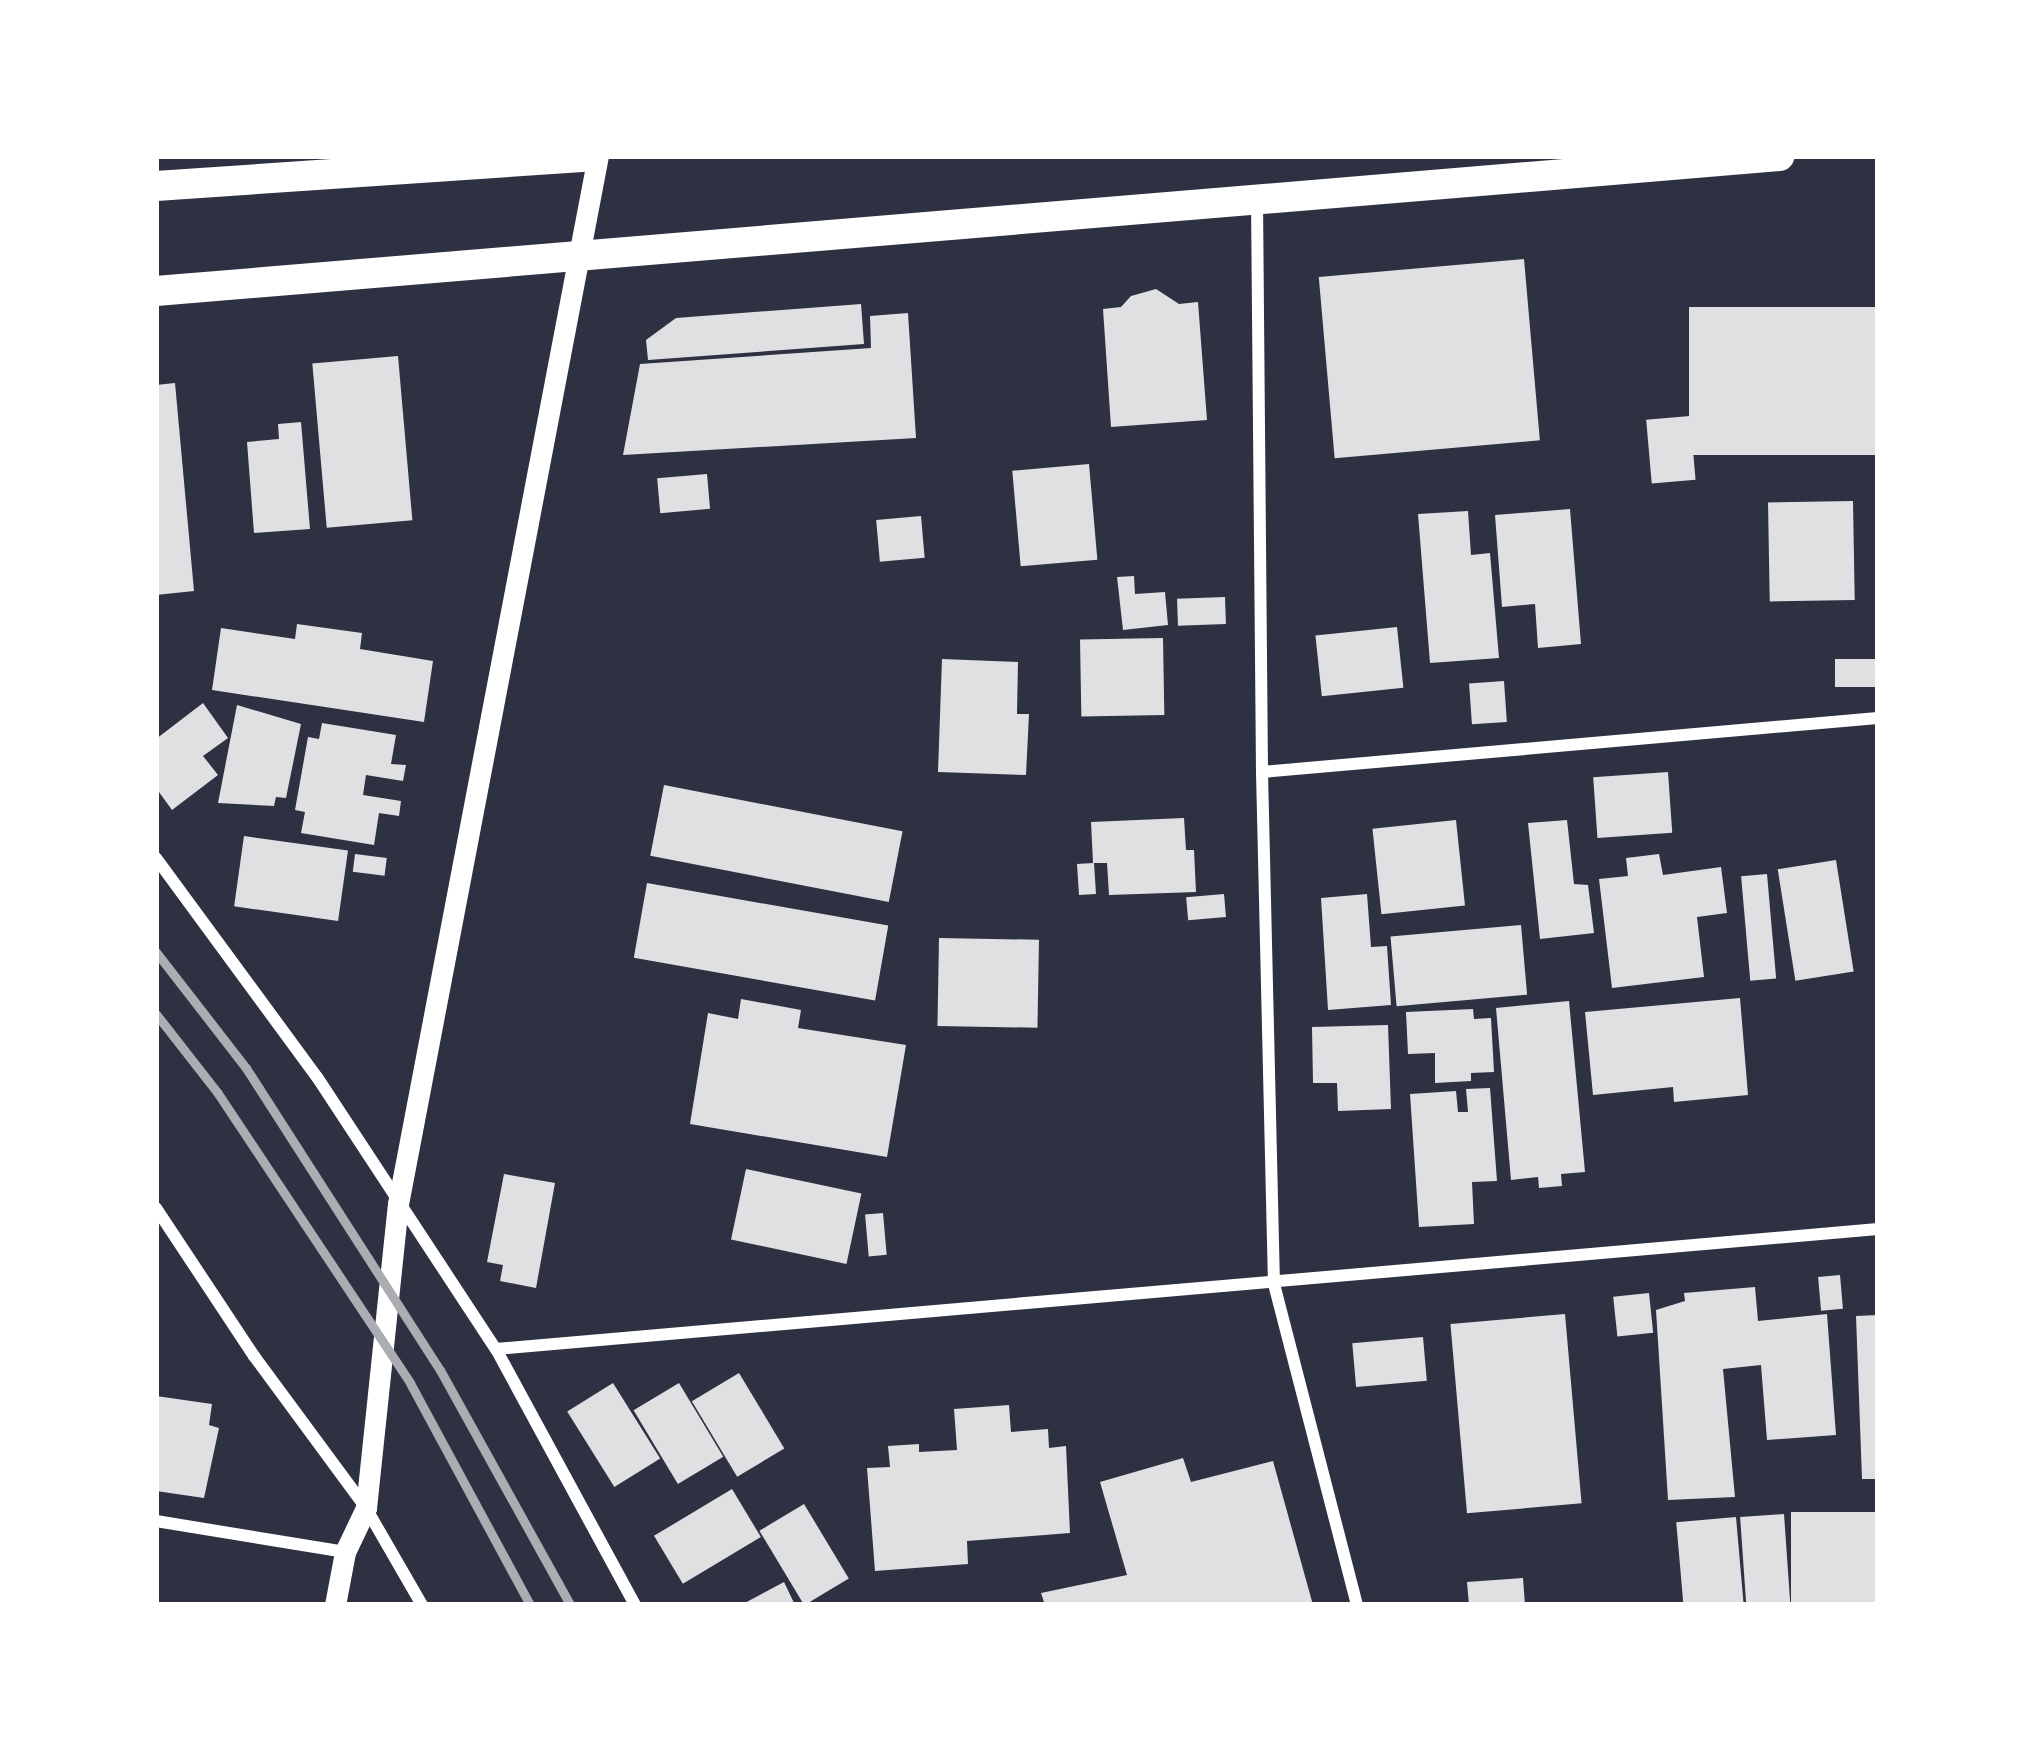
<!DOCTYPE html>
<style>
body{margin:0}
#map{position:relative;width:2034px;height:1761px;overflow:hidden;background:#2d3142;font-family:Georgia,serif}
div>[style]{position:absolute}
.building>*{inset:0;background:#e0e0e3;transform-origin:0 0}
.minor>*{height:12px;margin:-6px;padding:0 6px;transform-origin:6px;border-radius:6px;background:#fff}
.tertiary>*{height:21px;margin:-10.5px;padding:0 10.5px;transform-origin:10.5px;border-radius:10.5px;background:#fff}
.primary>*{height:30px;margin:-15px;padding:0 15px;transform-origin:15px;border-radius:15px;background:#fff}
.rail>*{height:9px;margin:-4.5px;padding:0 4.5px;transform-origin:4.5px;border-radius:4.5px;background:#abadb3}
span{translate:-50% -50%;white-space:nowrap;text-align:center;line-height:1.15;-webkit-text-stroke:12px #fff;paint-order:stroke}
.frame{position:absolute;inset:0;border:159px solid #fff;pointer-events:none}
</style>
<div id="map">
<div class="building">
<div style="left:1524px;top:259px;width:182px;height:206px;rotate:85deg"></div>
<div style="clip-path:polygon(1156px 289px,1179px 304px,1198px 302px,1207px 420px,1111px 427px,1103px 309px,1121px 307px,1131px 296px)"></div>
<div style="clip-path:polygon(861px 304px,864px 344px,648px 360px,646px 340px,676px 318px)"></div>
<div style="left:1878px;top:307px;width:148px;height:189px;rotate:90deg"></div>
<div style="clip-path:polygon(908px 313px,916px 438px,623px 455px,640px 364px,871px 348px,870px 316px)"></div>
<div style="left:398px;top:356px;width:165px;height:86px;rotate:85deg"></div>
<div style="clip-path:polygon(175px 383px,194px 591px,156px 595px,156px 385px)"></div>
<div style="left:1690px;top:416px;width:64px;height:44px;rotate:85deg"></div>
<div style="clip-path:polygon(301px 422px,310px 529px,254px 533px,247px 442px,279px 439px,278px 424px)"></div>
<div style="left:1089px;top:464px;width:96px;height:77px;rotate:85deg"></div>
<div style="left:707px;top:474px;width:35px;height:50px;rotate:85deg"></div>
<div style="left:1853px;top:501px;width:99px;height:85px;rotate:89deg"></div>
<div style="clip-path:polygon(1570px 509px,1581px 644px,1538px 648px,1535px 604px,1502px 607px,1495px 515px)"></div>
<div style="clip-path:polygon(1468px 511px,1471px 555px,1490px 553px,1499px 658px,1430px 663px,1418px 514px)"></div>
<div style="left:921px;top:516px;width:42px;height:45px;rotate:85deg"></div>
<div style="clip-path:polygon(1134px 576px,1135px 594px,1165px 592px,1168px 625px,1123px 630px,1117px 577px)"></div>
<div style="left:1225px;top:597px;width:27px;height:48px;rotate:88deg"></div>
<div style="clip-path:polygon(297px 624px,362px 633px,360px 649px,433px 661px,424px 722px,212px 690px,221px 628px,295px 639px)"></div>
<div style="left:1397px;top:627px;width:61px;height:82px;rotate:84deg"></div>
<div style="left:1163px;top:638px;width:77px;height:83px;rotate:89deg"></div>
<div style="clip-path:polygon(942px 659px,1018px 662px,1017px 714px,1029px 714px,1026px 775px,938px 772px)"></div>
<div style="left:1878px;top:659px;width:28px;height:43px;rotate:90deg"></div>
<div style="left:1504px;top:681px;width:41px;height:35px;rotate:86deg"></div>
<div style="clip-path:polygon(203px 703px,228px 738px,203px 756px,218px 775px,172px 810px,156px 788px,156px 739px)"></div>
<div style="clip-path:polygon(237px 705px,301px 724px,286px 798px,276px 797px,274px 806px,218px 803px)"></div>
<div style="clip-path:polygon(322px 723px,396px 735px,391px 764px,406px 765px,403px 781px,366px 775px,363px 795px,401px 801px,399px 816px,379px 813px,374px 845px,301px 833px,305px 812px,295px 810px,308px 737px,319px 739px)"></div>
<div style="left:1668px;top:772px;width:61px;height:75px;rotate:86deg"></div>
<div style="left:664px;top:785px;width:243px;height:72px;rotate:11deg"></div>
<div style="clip-path:polygon(1184px 818px,1186px 850px,1194px 850px,1196px 892px,1109px 895px,1107px 863px,1094px 863px,1096px 894px,1079px 895px,1077px 864px,1093px 863px,1091px 822px)"></div>
<div style="left:1456px;top:820px;width:86px;height:84px;rotate:84deg"></div>
<div style="clip-path:polygon(1567px 820px,1574px 884px,1588px 885px,1594px 933px,1540px 939px,1528px 823px)"></div>
<div style="left:244px;top:836px;width:105px;height:71px;rotate:8deg"></div>
<div style="left:355px;top:854px;width:32px;height:18px;rotate:7deg"></div>
<div style="clip-path:polygon(1659px 854px,1663px 875px,1721px 867px,1727px 913px,1697px 917px,1704px 977px,1612px 988px,1599px 879px,1628px 876px,1626px 858px)"></div>
<div style="left:1836px;top:860px;width:113px;height:59px;rotate:81deg"></div>
<div style="left:1767px;top:874px;width:105px;height:26px;rotate:85deg"></div>
<div style="left:647px;top:883px;width:245px;height:76px;rotate:10deg"></div>
<div style="left:1224px;top:894px;width:23px;height:38px;rotate:85deg"></div>
<div style="clip-path:polygon(1367px 894px,1371px 947px,1387px 946px,1391px 1005px,1328px 1010px,1321px 898px)"></div>
<div style="left:1521px;top:925px;width:70px;height:131px;rotate:85deg"></div>
<div style="left:939px;top:938px;width:100px;height:88px;rotate:1deg"></div>
<div style="clip-path:polygon(1740px 998px,1748px 1095px,1674px 1102px,1673px 1087px,1593px 1095px,1585px 1012px)"></div>
<div style="clip-path:polygon(741px 999px,801px 1010px,798px 1028px,906px 1045px,887px 1157px,690px 1124px,708px 1013px,738px 1019px)"></div>
<div style="clip-path:polygon(1569px 1001px,1585px 1172px,1561px 1174px,1562px 1186px,1539px 1188px,1538px 1177px,1511px 1180px,1496px 1008px)"></div>
<div style="clip-path:polygon(1473px 1009px,1474px 1019px,1491px 1018px,1494px 1072px,1471px 1073px,1471px 1081px,1435px 1083px,1435px 1053px,1408px 1054px,1406px 1012px)"></div>
<div style="clip-path:polygon(1388px 1025px,1391px 1109px,1338px 1111px,1337px 1083px,1313px 1083px,1312px 1027px)"></div>
<div style="clip-path:polygon(1490px 1088px,1497px 1181px,1472px 1182px,1474px 1224px,1419px 1227px,1410px 1094px,1456px 1091px,1458px 1112px,1468px 1112px,1466px 1089px)"></div>
<div style="left:746px;top:1169px;width:118px;height:72px;rotate:12deg"></div>
<div style="clip-path:polygon(504px 1174px,555px 1183px,536px 1288px,500px 1281px,503px 1265px,487px 1262px)"></div>
<div style="left:883px;top:1213px;width:42px;height:18px;rotate:85deg"></div>
<div style="left:1840px;top:1275px;width:34px;height:22px;rotate:85deg"></div>
<div style="clip-path:polygon(1755px 1287px,1758px 1321px,1827px 1314px,1836px 1435px,1767px 1440px,1761px 1365px,1723px 1369px,1735px 1497px,1668px 1500px,1656px 1310px,1685px 1301px,1684px 1293px)"></div>
<div style="left:1649px;top:1293px;width:40px;height:36px;rotate:84deg"></div>
<div style="left:1565px;top:1314px;width:190px;height:115px;rotate:85deg"></div>
<div style="clip-path:polygon(1878px 1315px,1878px 1479px,1862px 1479px,1856px 1316px)"></div>
<div style="left:1423px;top:1337px;width:44px;height:71px;rotate:85deg"></div>
<div style="left:739px;top:1373px;width:88px;height:55px;rotate:59deg"></div>
<div style="left:613px;top:1383px;width:89px;height:54px;rotate:58deg"></div>
<div style="left:679px;top:1383px;width:86px;height:53px;rotate:59deg"></div>
<div style="clip-path:polygon(156px 1396px,212px 1404px,209px 1425px,219px 1428px,204px 1498px,156px 1491px)"></div>
<div style="clip-path:polygon(1009px 1405px,1011px 1432px,1048px 1429px,1049px 1448px,1066px 1446px,1070px 1533px,967px 1541px,968px 1564px,875px 1571px,867px 1468px,890px 1467px,888px 1446px,919px 1444px,919px 1452px,957px 1450px,954px 1409px)"></div>
<div style="clip-path:polygon(1183px 1458px,1191px 1482px,1273px 1461px,1313px 1605px,1045px 1605px,1041px 1593px,1127px 1575px,1100px 1482px)"></div>
<div style="left:732px;top:1489px;width:56px;height:91px;rotate:59deg"></div>
<div style="left:804px;top:1504px;width:87px;height:52px;rotate:59deg"></div>
<div style="left:1878px;top:1512px;width:93px;height:87px;rotate:90deg"></div>
<div style="left:1784px;top:1514px;width:91px;height:44px;rotate:86deg"></div>
<div style="left:1736px;top:1517px;width:88px;height:60px;rotate:85deg"></div>
<div style="clip-path:polygon(1523px 1578px,1525px 1605px,1469px 1605px,1467px 1582px)"></div>
<div style="clip-path:polygon(784px 1582px,795px 1605px,741px 1605px)"></div>
</div>
<div class="minor">
<div style="left:1257px;top:199px;width:573px;rotate:89.5deg"></div>
<div style="left:1262px;top:772px;width:512px;rotate:88.66deg"></div>
<div style="left:1274px;top:1284px;width:332px;rotate:75.5deg"></div>
<div style="left:1262px;top:772px;width:618px;rotate:-5.01deg"></div>
<div style="left:156px;top:858px;width:272px;rotate:53.7deg"></div>
<div style="left:317px;top:1077px;width:326px;rotate:56.7deg"></div>
<div style="left:496px;top:1349px;width:291px;rotate:61.5deg"></div>
<div style="left:156px;top:1208px;width:178px;rotate:56.5deg"></div>
<div style="left:254px;top:1356px;width:189px;rotate:53.6deg"></div>
<div style="left:366px;top:1508px;width:112px;rotate:60deg"></div>
<div style="left:496px;top:1349px;width:1387px;rotate:-4.96deg"></div>
<div style="left:156px;top:1521px;width:192px;rotate:9.3deg"></div>
</div>
<div class="tertiary">
<div style="left:335px;top:1605px;width:54px;rotate:-79.3deg"></div>
<div style="left:345px;top:1552px;width:49px;rotate:-64.5deg"></div>
<div style="left:366px;top:1508px;width:306px;rotate:-84deg"></div>
<div style="left:398px;top:1204px;width:1067px;rotate:-79.2deg"></div>
</div>
<div class="primary">
<div style="left:156px;top:186px;width:438px;rotate:-3.9deg"></div>
<div style="left:156px;top:291px;width:1629px;rotate:-4.75deg"></div>
</div>
<div class="rail">
<div style="left:156px;top:952px;width:147px;rotate:52.2deg"></div>
<div style="left:246px;top:1068px;width:359px;rotate:57.3deg"></div>
<div style="left:440px;top:1370px;width:269px;rotate:61deg"></div>
<div style="left:156px;top:1014px;width:99px;rotate:52deg"></div>
<div style="left:217px;top:1092px;width:349px;rotate:56.4deg"></div>
<div style="left:410px;top:1383px;width:252px;rotate:61.6deg"></div>
</div>
<div class="frame"></div>
</div>
